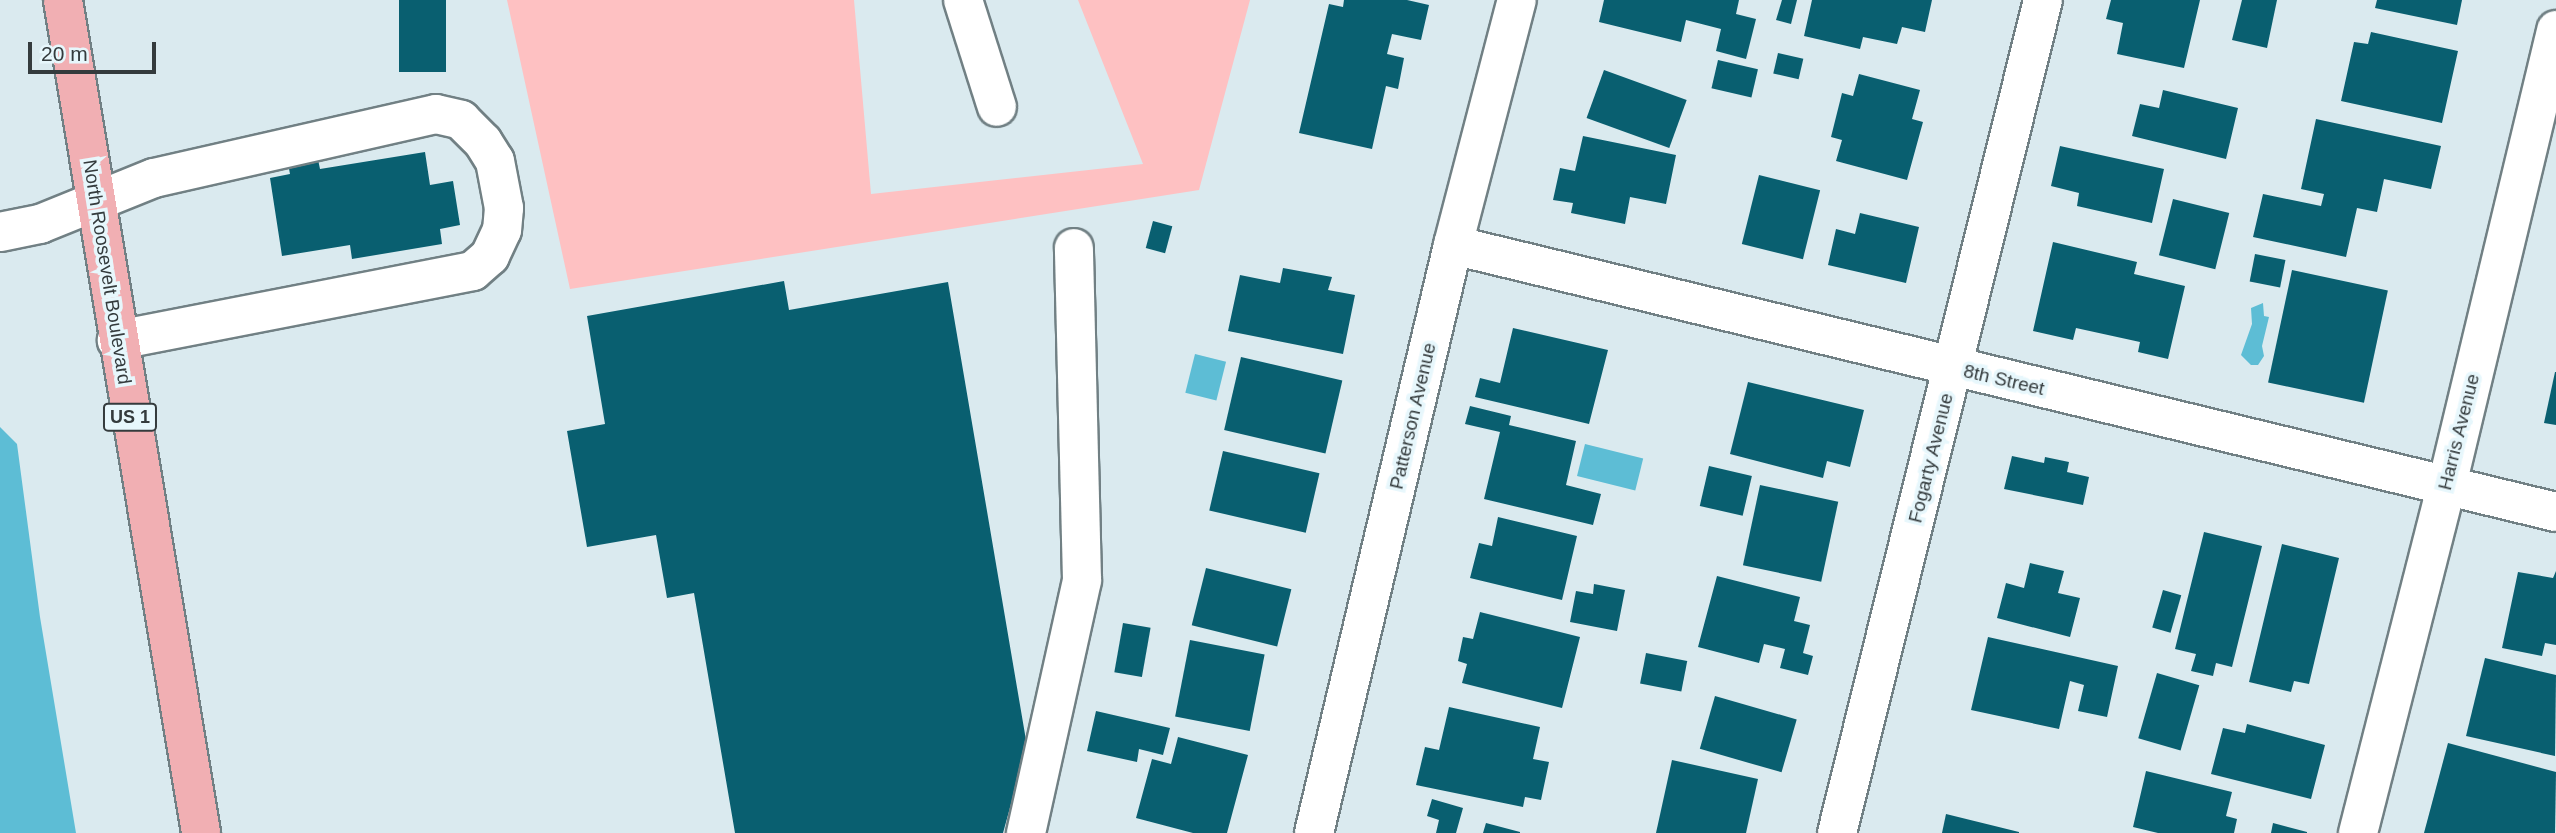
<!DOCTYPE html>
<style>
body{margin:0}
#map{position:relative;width:2556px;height:833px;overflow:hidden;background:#daeaef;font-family:Arial,sans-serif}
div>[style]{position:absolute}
.green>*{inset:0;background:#fec1c2}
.water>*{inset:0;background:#5dbdd5;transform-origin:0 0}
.building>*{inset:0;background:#095f70;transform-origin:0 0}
.roads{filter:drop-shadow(2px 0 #718084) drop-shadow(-2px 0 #718084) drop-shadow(0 2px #718084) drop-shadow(0 -2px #718084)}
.minor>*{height:38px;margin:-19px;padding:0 19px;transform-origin:19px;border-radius:19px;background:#fff}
.major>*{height:38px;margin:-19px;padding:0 19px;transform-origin:19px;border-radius:19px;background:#f1afb3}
span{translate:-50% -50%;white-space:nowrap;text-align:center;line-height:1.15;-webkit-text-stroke:7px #e7f7fc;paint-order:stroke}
.shield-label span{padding:2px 5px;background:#e7f7fc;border:2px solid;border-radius:5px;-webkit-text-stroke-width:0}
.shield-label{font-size:18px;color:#343b3d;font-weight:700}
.street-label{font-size:19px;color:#343b3d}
.scale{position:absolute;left:28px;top:42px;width:128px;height:32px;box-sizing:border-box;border:4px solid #343b3d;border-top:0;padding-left:9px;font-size:21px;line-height:24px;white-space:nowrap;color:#343b3d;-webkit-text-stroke:5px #e7f7fc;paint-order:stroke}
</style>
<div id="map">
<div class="green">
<div style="clip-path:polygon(507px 0,854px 0,871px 194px,1143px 164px,1078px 0,1250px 0,1199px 190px,570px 289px)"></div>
</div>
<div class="water">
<div style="clip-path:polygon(2263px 303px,2264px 316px,2269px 317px,2262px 346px,2264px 356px,2258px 365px,2251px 365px,2241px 355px,2252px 324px,2251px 308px)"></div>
<div style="left:1195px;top:354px;width:32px;height:40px;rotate:14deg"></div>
<div style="clip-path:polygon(0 427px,17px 444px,40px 617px,76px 833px,0 833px)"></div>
<div style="left:1585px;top:444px;width:60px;height:33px;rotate:14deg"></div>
</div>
<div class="building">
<div style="left:399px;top:0;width:47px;height:72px"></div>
<div style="clip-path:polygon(1344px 0,1407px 0,1429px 5px,1421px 40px,1392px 34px,1387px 54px,1404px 58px,1398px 89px,1386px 86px,1372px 149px,1299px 133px,1329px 4px,1343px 7px)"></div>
<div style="clip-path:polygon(1604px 0,1739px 0,1736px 14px,1756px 19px,1746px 59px,1716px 51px,1721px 29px,1686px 20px,1681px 42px,1599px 22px)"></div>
<div style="clip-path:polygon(1782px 0,1797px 0,1791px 24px,1776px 20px)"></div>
<div style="clip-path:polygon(1812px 0,1932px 0,1925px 32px,1902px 27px,1897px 44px,1863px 37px,1860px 49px,1804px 36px)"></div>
<div style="clip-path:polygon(2111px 0,2200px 0,2184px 68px,2117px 54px,2123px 23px,2106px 19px)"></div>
<div style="clip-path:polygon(2242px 0,2277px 0,2267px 48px,2232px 40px)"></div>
<div style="clip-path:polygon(2377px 0,2462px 0,2457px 25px,2375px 8px)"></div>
<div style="clip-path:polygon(2371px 32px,2458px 51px,2442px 123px,2341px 101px,2354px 42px,2368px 44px)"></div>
<div style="left:1778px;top:53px;width:26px;height:21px;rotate:13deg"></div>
<div style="left:1718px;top:60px;width:41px;height:29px;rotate:13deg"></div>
<div style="left:1604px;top:70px;width:88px;height:51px;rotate:20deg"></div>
<div style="clip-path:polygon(1859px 74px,1920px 90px,1912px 119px,1923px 122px,1907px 180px,1836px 161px,1842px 140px,1831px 137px,1842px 93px,1853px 96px)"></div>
<div style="clip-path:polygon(2163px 90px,2238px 108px,2226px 159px,2132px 136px,2140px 104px,2159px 108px)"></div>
<div style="clip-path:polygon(2316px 119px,2441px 146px,2431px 189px,2384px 179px,2377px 212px,2357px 208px,2346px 257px,2253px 237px,2263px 194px,2321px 206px,2324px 194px,2301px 189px)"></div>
<div style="clip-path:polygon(311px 126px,320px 169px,425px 152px,430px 185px,453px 181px,460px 225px,440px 229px,442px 244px,352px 259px,350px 245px,282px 256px,270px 178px,290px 174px,282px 132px)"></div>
<div style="clip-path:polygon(1583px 136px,1676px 155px,1666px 204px,1630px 197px,1625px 224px,1571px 213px,1573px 203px,1553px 200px,1560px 168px,1575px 171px)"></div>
<div style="clip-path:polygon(2060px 146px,2164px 169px,2152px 223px,2077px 206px,2079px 193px,2051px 186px)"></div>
<div style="left:1759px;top:175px;width:63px;height:71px;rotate:14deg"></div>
<div style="left:2173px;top:199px;width:58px;height:58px;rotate:14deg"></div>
<div style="clip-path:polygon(1860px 213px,1919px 227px,1906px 283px,1828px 265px,1836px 229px,1855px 234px)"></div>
<div style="left:1153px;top:221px;width:20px;height:28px;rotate:15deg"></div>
<div style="clip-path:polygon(2053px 242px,2137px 262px,2134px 274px,2185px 286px,2168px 359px,2138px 352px,2140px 342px,2076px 328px,2073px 340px,2033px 331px)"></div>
<div style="left:2255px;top:254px;width:31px;height:28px;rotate:11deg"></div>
<div style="clip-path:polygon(1283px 268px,1332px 277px,1328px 290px,1355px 295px,1343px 354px,1228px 331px,1240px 275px,1280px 283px)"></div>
<div style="left:2292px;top:270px;width:98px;height:115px;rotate:12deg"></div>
<div style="clip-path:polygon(784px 281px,789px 310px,948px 282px,1027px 746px,1003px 833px,735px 833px,694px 593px,667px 598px,656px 535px,587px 547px,567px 431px,605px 424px,587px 316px)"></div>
<div style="clip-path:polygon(1513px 328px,1608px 350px,1589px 424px,1475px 397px,1480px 378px,1500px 383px)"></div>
<div style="left:1241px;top:357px;width:104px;height:75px;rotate:13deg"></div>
<div style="clip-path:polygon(2555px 372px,2556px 372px,2556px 425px,2544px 423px)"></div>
<div style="clip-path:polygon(1748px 382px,1864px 410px,1850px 467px,1827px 461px,1823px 478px,1730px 454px)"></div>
<div style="clip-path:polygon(1470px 406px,1511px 416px,1509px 425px,1576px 441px,1566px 485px,1601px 494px,1593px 525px,1484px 499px,1500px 432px,1465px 424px)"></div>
<div style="left:1223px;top:451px;width:99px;height:61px;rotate:13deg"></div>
<div style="clip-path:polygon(2012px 456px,2044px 463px,2045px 457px,2069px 462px,2067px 472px,2089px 477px,2083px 505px,2004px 489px)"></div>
<div style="left:1709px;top:466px;width:44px;height:41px;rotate:13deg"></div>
<div style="left:1760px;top:485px;width:80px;height:82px;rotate:12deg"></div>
<div style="clip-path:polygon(1498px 517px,1577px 536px,1562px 600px,1470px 578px,1479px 543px,1492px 546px)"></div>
<div style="clip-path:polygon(2204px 532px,2262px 546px,2232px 667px,2216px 663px,2213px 676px,2191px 671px,2196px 654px,2175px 649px)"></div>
<div style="clip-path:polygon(2282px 544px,2339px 558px,2309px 684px,2294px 681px,2291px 692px,2249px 682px)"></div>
<div style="clip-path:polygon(2030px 563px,2064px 571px,2058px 593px,2080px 598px,2070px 637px,1997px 618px,2006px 583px,2024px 588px)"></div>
<div style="left:1206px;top:568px;width:88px;height:59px;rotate:14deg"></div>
<div style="clip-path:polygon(2556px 571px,2556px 645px,2545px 643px,2542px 656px,2502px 648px,2518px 572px,2553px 578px)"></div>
<div style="clip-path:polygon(1717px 576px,1800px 597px,1794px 621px,1810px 625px,1803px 653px,1813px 656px,1808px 675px,1780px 668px,1785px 649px,1764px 644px,1759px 663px,1698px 647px)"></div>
<div style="clip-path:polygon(1594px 584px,1625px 590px,1617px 631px,1570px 622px,1576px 591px,1593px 594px)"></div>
<div style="left:2163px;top:590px;width:19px;height:39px;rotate:16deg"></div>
<div style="clip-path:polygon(1480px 612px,1580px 637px,1562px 708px,1462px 683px,1467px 664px,1458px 661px,1463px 637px,1473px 639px)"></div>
<div style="left:1123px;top:623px;width:28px;height:50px;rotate:10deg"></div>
<div style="clip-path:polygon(1988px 637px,2118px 666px,2107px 717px,2078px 711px,2084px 685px,2070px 681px,2059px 729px,1971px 710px)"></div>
<div style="left:1190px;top:640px;width:76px;height:78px;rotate:11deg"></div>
<div style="left:1646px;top:653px;width:42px;height:31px;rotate:11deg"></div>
<div style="clip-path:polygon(2485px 658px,2556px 675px,2555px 756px,2466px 736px)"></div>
<div style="left:2157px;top:673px;width:44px;height:68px;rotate:16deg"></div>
<div style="left:1715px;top:696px;width:85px;height:55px;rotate:16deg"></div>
<div style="clip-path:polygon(1449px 707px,1540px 727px,1533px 759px,1549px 762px,1541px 800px,1525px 797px,1523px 807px,1416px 785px,1425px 747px,1439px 750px)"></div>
<div style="clip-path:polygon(1096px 711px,1170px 728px,1163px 755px,1139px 749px,1137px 762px,1087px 751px)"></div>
<div style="clip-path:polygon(2247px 724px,2325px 745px,2311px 799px,2211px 774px,2223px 728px,2245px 733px)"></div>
<div style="clip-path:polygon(1178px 737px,1248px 755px,1227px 833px,1193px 833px,1136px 818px,1152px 759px,1171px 764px)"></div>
<div style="clip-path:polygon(2448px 743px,2556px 772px,2555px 833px,2424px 833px)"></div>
<div style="clip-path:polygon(1672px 760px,1758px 779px,1746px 833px,1656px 833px)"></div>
<div style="clip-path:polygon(2146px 771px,2232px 792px,2226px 816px,2237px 819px,2234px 833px,2158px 833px,2133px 827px)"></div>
<div style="clip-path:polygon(1432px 799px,1463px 808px,1456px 833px,1436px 833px,1439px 820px,1427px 816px)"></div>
<div style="clip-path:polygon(1946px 814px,2019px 832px,2019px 833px,1942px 833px)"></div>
<div style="clip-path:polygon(1486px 823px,1520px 832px,1520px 833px,1483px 833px)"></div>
<div style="clip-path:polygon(2273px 823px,2307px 832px,2307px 833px,2271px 833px)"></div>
</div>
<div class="roads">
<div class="minor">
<div style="left:963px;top:0;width:112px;rotate:72.4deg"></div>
<div style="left:0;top:232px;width:41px;rotate:-11.3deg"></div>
<div style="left:40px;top:224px;width:123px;rotate:-22deg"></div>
<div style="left:154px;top:178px;width:289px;rotate:-12.8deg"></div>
<div style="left:436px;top:114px;width:26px;rotate:13deg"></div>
<div style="left:461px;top:120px;width:31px;rotate:45deg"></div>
<div style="left:483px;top:142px;width:22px;rotate:58deg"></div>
<div style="left:495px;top:161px;width:48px;rotate:79.2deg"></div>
<div style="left:504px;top:208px;width:22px;rotate:95deg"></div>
<div style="left:502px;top:230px;width:29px;rotate:115deg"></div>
<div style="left:490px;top:256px;width:23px;rotate:139deg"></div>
<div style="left:473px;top:271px;width:363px;rotate:169deg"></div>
<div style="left:1453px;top:245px;width:1135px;rotate:13.61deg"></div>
<div style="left:1026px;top:833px;width:259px;rotate:-77.5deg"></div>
<div style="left:1082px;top:580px;width:332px;rotate:-91.4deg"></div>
<div style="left:1314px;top:833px;width:604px;rotate:-76.7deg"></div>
<div style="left:1453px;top:245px;width:253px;rotate:-75.4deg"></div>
<div style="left:1837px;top:833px;width:858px;rotate:-76.11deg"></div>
<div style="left:2358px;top:833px;width:359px;rotate:-75.7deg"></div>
<div style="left:2447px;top:485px;width:468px;rotate:-76.5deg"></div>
</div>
<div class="major">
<div style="left:63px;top:0;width:844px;rotate:80.59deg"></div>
</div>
</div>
<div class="shield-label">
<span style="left:130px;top:417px">US 1</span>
</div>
<div class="street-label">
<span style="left:107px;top:272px;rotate:81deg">North Roosevelt Boulevard</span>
<span style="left:2004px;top:380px;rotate:13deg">8th Street</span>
<span style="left:1413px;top:416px;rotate:-77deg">Patterson Avenue</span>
<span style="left:2459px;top:432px;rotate:-76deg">Harris Avenue</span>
<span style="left:1931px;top:458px;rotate:-76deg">Fogarty Avenue</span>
</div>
<div class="scale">20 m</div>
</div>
